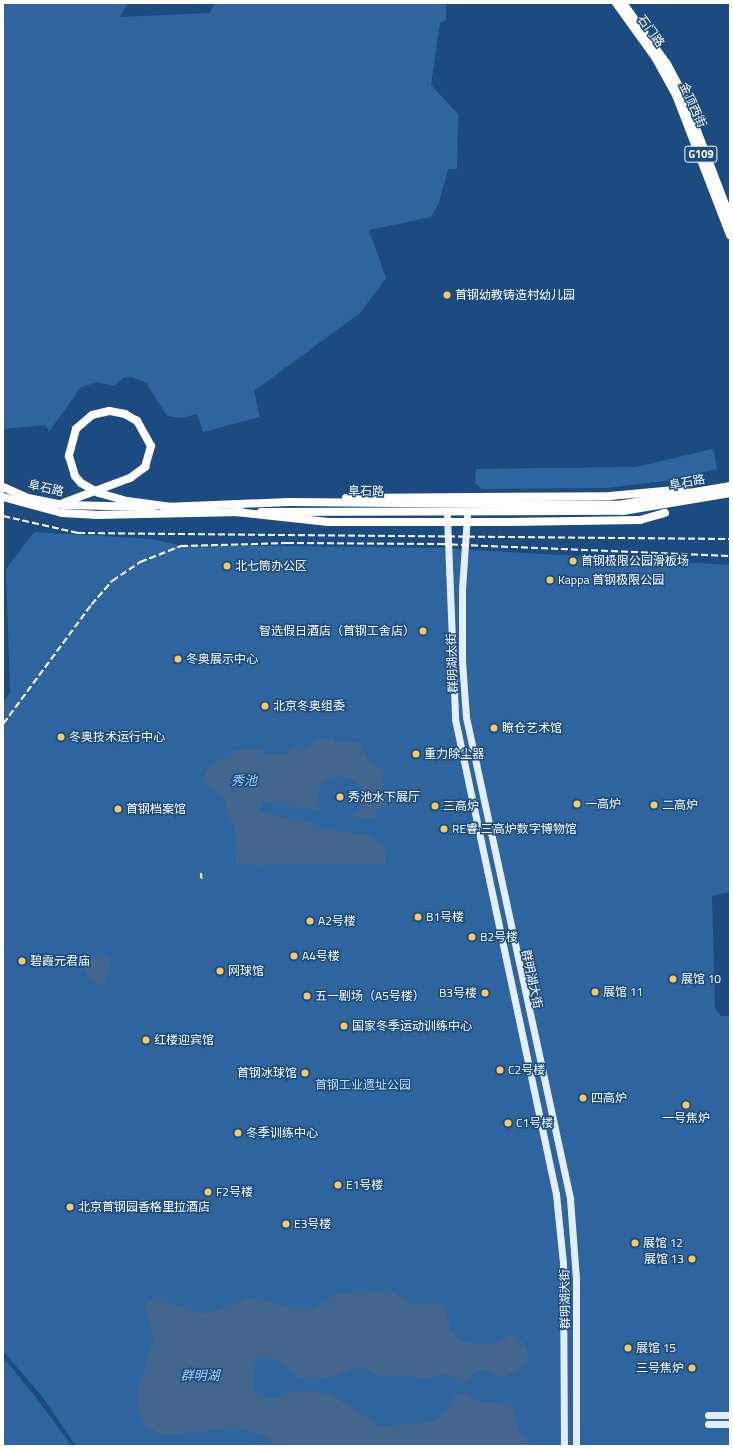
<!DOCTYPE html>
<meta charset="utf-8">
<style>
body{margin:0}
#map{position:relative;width:733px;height:1449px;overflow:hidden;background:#1b4b81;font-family:"Titillium Web","Noto Sans SC",sans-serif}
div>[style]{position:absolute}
.green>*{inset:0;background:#2e659f}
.water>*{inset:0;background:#43668e}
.major>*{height:7px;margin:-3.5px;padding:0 3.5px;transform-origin:3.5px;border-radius:3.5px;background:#e3eefe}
.highway>*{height:8px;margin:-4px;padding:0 4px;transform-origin:4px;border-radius:4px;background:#fff}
.rail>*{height:1.5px;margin-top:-0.75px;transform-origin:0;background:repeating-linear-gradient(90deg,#fff 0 7px,transparent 0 10px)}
.highway-bridge>*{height:8px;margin:-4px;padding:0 4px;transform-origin:4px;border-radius:4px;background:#fff}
.dots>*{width:11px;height:11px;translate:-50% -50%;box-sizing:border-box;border:2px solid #1b4b81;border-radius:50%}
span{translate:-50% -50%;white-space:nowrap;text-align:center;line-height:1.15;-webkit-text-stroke:3px #1b4b81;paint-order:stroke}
.shield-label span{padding:1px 3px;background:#1b4b81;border:1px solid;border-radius:3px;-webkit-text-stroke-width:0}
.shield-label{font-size:11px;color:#fff;font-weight:700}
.street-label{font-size:12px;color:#fff}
.poi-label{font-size:12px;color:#fff}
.left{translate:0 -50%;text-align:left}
.right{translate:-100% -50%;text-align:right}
.park-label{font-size:12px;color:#c4ddf7}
.water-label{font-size:13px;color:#aacdf2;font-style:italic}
.frame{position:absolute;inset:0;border:4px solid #fff;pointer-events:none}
</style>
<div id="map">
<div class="green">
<div style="clip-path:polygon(3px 3px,128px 3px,120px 17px,210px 13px,214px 3px,446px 3px,446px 20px,440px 23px,431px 85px,458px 114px,457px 169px,448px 169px,439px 203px,431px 217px,369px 230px,386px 278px,360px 313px,254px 391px,260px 417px,203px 432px,197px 414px,183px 418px,167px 416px,146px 383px,132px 377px,123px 378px,114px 386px,96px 382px,80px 388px,49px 432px,46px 425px,3px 429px)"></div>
<div style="clip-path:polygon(713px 449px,717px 469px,665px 481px,606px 488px,482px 489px,475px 483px,476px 469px,636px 467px)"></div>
<div style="clip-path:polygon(34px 532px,151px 539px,180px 545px,442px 548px,730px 565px,730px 892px,712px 896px,715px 1008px,721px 1016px,730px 1016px,730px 1446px,76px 1446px,41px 1395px,3px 1351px,3px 702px,10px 693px,6px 569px)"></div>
<div style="clip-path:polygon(3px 1357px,34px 1395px,72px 1446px,3px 1446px)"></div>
</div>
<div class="water">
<div style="clip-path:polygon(319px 738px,334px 738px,334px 742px,360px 743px,367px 758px,384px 770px,381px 794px,385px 794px,385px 805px,377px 811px,374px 819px,353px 817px,361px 807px,363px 792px,354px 780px,339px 775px,332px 777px,320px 786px,317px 801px,322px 811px,262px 801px,260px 812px,311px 823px,314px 828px,369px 835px,385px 849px,385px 864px,236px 865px,235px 825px,230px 820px,223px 798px,215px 789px,203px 781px,206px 772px,225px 755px,233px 755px,233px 751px,263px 749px,264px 754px,290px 754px,290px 749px,308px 749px)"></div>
<div style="clip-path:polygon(100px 955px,108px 958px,111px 964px,103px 986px,88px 976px,82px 964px,84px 958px)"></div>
<div style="clip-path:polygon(377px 1291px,393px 1292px,413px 1305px,439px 1303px,444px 1307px,451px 1331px,461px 1341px,477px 1345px,495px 1343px,514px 1334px,527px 1348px,528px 1360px,522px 1368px,502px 1378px,486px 1370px,477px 1371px,465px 1381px,446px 1374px,424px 1380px,412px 1376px,379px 1376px,364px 1368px,351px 1369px,338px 1376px,311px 1380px,294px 1376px,280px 1362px,267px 1356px,260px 1358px,254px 1367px,254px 1387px,259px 1396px,276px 1399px,293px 1392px,330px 1393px,380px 1427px,433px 1422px,448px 1409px,456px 1395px,466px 1392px,475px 1401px,509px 1404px,514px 1410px,518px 1428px,530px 1446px,274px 1446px,265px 1436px,240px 1428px,161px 1435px,146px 1426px,138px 1410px,137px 1393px,154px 1338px,145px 1309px,146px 1302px,159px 1299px,200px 1313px,212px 1313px,250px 1297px,298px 1309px,312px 1309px,338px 1294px)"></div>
</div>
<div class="major">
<div style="left:447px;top:516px;width:203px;rotate:87.7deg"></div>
<div style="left:455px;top:719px;width:486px;rotate:78deg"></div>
<div style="left:556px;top:1194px;width:69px;rotate:84.2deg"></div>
<div style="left:563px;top:1263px;width:183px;rotate:89.7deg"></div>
<div style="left:467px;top:516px;width:74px;rotate:93.9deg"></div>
<div style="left:462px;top:590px;width:71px;rotate:90deg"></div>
<div style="left:462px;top:661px;width:56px;rotate:85.9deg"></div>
<div style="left:466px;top:717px;width:493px;rotate:77.8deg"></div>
<div style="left:570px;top:1199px;width:80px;rotate:85.7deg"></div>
<div style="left:576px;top:1279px;width:167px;rotate:90deg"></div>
<div style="left:708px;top:1415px;width:22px"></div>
<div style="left:708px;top:1424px;width:22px"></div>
</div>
<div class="highway">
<div style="left:616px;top:3px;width:67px;rotate:54.2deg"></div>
<div style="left:655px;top:57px;width:43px;rotate:61.1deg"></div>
<div style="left:676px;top:95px;width:150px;rotate:68.9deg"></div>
<div style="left:623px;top:3px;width:75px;rotate:54.2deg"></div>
<div style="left:667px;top:64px;width:34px;rotate:62deg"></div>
<div style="left:683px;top:94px;width:132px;rotate:69.1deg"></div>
<div style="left:3px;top:487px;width:27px;rotate:24deg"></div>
<div style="left:28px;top:498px;width:37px;rotate:11deg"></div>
<div style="left:64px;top:505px;width:89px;rotate:1.3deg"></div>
<div style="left:3px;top:497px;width:61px;rotate:15.2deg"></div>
<div style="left:62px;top:513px;width:33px;rotate:3deg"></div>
<div style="left:95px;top:515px;width:147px;rotate:-1.2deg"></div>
<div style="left:346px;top:498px;width:264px;rotate:-0.4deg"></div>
<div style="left:610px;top:496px;width:75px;rotate:-5.3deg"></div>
<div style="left:63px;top:503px;width:72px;rotate:-20.5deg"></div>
<div style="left:130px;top:478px;width:19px;rotate:-36deg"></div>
<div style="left:145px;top:467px;width:22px;rotate:-74deg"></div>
<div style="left:151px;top:446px;width:29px;rotate:-119deg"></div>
<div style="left:137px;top:421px;width:14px;rotate:-150deg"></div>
<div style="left:125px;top:414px;width:16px;rotate:-169deg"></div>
<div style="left:109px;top:411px;width:17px;rotate:167deg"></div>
<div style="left:92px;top:415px;width:21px;rotate:139deg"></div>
<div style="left:76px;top:429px;width:28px;rotate:105deg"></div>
<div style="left:69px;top:456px;width:21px;rotate:73deg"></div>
<div style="left:75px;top:476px;width:9px;rotate:49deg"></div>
<div style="left:165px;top:507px;width:124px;rotate:-2.3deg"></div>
<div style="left:289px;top:502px;width:329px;rotate:0.5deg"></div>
<div style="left:618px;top:505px;width:114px;rotate:-9.6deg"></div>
<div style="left:261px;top:512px;width:362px;rotate:-0.2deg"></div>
<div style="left:623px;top:511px;width:109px;rotate:-9.5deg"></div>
<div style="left:504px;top:522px;width:136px;rotate:-0.8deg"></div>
<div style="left:640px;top:520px;width:26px;rotate:-16deg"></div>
</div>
<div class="rail">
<div style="left:3px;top:516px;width:77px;rotate:12.8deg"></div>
<div style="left:78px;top:533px;width:652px;rotate:0.53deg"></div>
<div style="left:3px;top:724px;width:148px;rotate:-53.5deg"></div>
<div style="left:91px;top:605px;width:32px;rotate:-49deg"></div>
<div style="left:112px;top:581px;width:34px;rotate:-34deg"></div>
<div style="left:140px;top:562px;width:44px;rotate:-21.3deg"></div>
<div style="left:181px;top:546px;width:106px;rotate:-1.6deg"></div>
<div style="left:287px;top:543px;width:154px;rotate:0.4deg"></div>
<div style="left:441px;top:544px;width:289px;rotate:2.4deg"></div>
<div style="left:201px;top:873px;width:6px;rotate:81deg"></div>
</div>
<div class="highway-bridge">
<div style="left:81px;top:483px;width:21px;rotate:29deg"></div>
<div style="left:99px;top:493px;width:29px;rotate:16deg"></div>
<div style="left:127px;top:501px;width:45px;rotate:7.6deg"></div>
<div style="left:236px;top:512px;width:93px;rotate:6.2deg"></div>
<div style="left:328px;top:522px;width:176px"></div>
</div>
<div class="dots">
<div style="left:447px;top:295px;background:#fbc85c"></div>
<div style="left:573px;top:561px;background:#fbc85c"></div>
<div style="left:227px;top:566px;background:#fbc85c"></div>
<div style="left:550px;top:580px;background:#fbc85c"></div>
<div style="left:423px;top:631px;background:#fbc85c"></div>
<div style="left:178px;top:659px;background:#fbc85c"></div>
<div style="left:265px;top:706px;background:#fbc85c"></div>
<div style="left:494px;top:728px;background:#fbc85c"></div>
<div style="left:61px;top:737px;background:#fbc85c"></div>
<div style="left:416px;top:754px;background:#fbc85c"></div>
<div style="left:340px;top:797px;background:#fbc85c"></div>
<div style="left:577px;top:804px;background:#fbc85c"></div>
<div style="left:654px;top:805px;background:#fbc85c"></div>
<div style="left:435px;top:806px;background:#fbc85c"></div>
<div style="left:118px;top:809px;background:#fbc85c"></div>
<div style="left:444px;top:829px;background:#fbc85c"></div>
<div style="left:418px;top:917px;background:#fbc85c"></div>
<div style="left:310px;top:921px;background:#fbc85c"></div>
<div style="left:472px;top:937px;background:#fbc85c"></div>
<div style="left:294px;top:956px;background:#fbc85c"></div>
<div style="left:22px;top:961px;background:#fbc85c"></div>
<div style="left:220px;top:971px;background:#fbc85c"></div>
<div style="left:673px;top:979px;background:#fbc85c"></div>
<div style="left:595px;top:992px;background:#fbc85c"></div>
<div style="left:485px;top:993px;background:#fbc85c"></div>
<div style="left:307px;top:996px;background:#fbc85c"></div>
<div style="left:344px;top:1026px;background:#fbc85c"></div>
<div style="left:146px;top:1040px;background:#fbc85c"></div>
<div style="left:500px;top:1070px;background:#fbc85c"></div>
<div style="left:305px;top:1073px;background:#fbc85c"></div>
<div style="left:583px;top:1098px;background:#fbc85c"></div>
<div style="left:686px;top:1105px;background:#fbc85c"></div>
<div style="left:508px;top:1123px;background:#fbc85c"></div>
<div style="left:238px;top:1133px;background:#fbc85c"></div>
<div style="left:338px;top:1185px;background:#fbc85c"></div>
<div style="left:208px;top:1192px;background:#fbc85c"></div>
<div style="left:70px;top:1207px;background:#fbc85c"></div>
<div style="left:286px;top:1224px;background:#fbc85c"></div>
<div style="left:635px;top:1243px;background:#fbc85c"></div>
<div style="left:692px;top:1259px;background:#fbc85c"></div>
<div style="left:628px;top:1348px;background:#fbc85c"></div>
<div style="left:692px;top:1368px;background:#fbc85c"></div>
</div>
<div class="shield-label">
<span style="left:701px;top:154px">G109</span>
</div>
<div class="street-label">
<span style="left:651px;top:31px;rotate:54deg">石门路</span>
<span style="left:693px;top:105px;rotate:66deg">金顶西街</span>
<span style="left:687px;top:482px;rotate:-11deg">阜石路</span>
<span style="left:46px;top:488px;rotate:13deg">阜石路</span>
<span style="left:366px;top:491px;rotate:1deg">阜石路</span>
<span style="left:452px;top:663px;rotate:-92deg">群明湖大街</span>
<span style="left:532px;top:979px;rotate:78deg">群明湖大街</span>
<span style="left:565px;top:1299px;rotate:-91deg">群明湖大街</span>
</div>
<div class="poi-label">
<span class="left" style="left:455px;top:295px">首钢幼教铸造村幼儿园</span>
<span class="left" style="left:581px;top:561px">首钢极限公园滑板场</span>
<span class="left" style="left:235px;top:566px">北七筒办公区</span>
<span class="left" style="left:558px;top:580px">Kappa 首钢极限公园</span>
<span class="right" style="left:415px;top:631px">智选假日酒店（首钢工舍店）</span>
<span class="left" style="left:186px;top:659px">冬奥展示中心</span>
<span class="left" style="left:273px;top:706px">北京冬奥组委</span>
<span class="left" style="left:502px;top:728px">瞭仓艺术馆</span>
<span class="left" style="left:69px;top:737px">冬奥技术运行中心</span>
<span class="left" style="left:424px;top:754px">重力除尘器</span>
<span class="left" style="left:348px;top:797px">秀池水下展厅</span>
<span class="left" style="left:585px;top:804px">一高炉</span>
<span class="left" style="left:662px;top:805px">二高炉</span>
<span class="left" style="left:443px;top:806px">三高炉</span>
<span class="left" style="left:126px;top:809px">首钢档案馆</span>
<span class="left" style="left:452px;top:829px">RE睿·三高炉数字博物馆</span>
<span class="left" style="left:426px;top:917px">B1号楼</span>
<span class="left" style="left:318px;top:921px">A2号楼</span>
<span class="left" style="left:480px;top:937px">B2号楼</span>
<span class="left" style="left:302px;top:956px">A4号楼</span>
<span class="left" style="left:30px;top:961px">碧霞元君庙</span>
<span class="left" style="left:228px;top:971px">网球馆</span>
<span class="left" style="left:681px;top:979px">展馆 10</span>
<span class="left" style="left:603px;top:992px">展馆 11</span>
<span class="right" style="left:477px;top:993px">B3号楼</span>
<span class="left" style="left:315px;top:996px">五一剧场（A5号楼）</span>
<span class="left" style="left:352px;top:1026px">国家冬季运动训练中心</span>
<span class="left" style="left:154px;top:1040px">红楼迎宾馆</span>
<span class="left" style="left:508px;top:1070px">C2号楼</span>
<span class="right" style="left:297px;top:1073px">首钢冰球馆</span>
<span class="left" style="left:591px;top:1098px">四高炉</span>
<span style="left:686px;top:1118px">一号焦炉</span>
<span class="left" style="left:516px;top:1123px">C1号楼</span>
<span class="left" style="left:246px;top:1133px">冬季训练中心</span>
<span class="left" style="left:346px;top:1185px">E1号楼</span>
<span class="left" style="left:216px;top:1192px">F2号楼</span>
<span class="left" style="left:78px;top:1207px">北京首钢园香格里拉酒店</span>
<span class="left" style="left:294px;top:1224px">E3号楼</span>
<span class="left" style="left:643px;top:1243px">展馆 12</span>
<span class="right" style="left:684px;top:1259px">展馆 13</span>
<span class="left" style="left:636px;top:1348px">展馆 15</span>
<span class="right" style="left:684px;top:1368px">三号焦炉</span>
</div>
<div class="park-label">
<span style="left:363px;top:1085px">首钢工业遗址公园</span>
</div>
<div class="water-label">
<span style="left:244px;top:780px">秀池</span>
<span style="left:200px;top:1375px">群明湖</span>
</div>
<div class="frame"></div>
</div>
